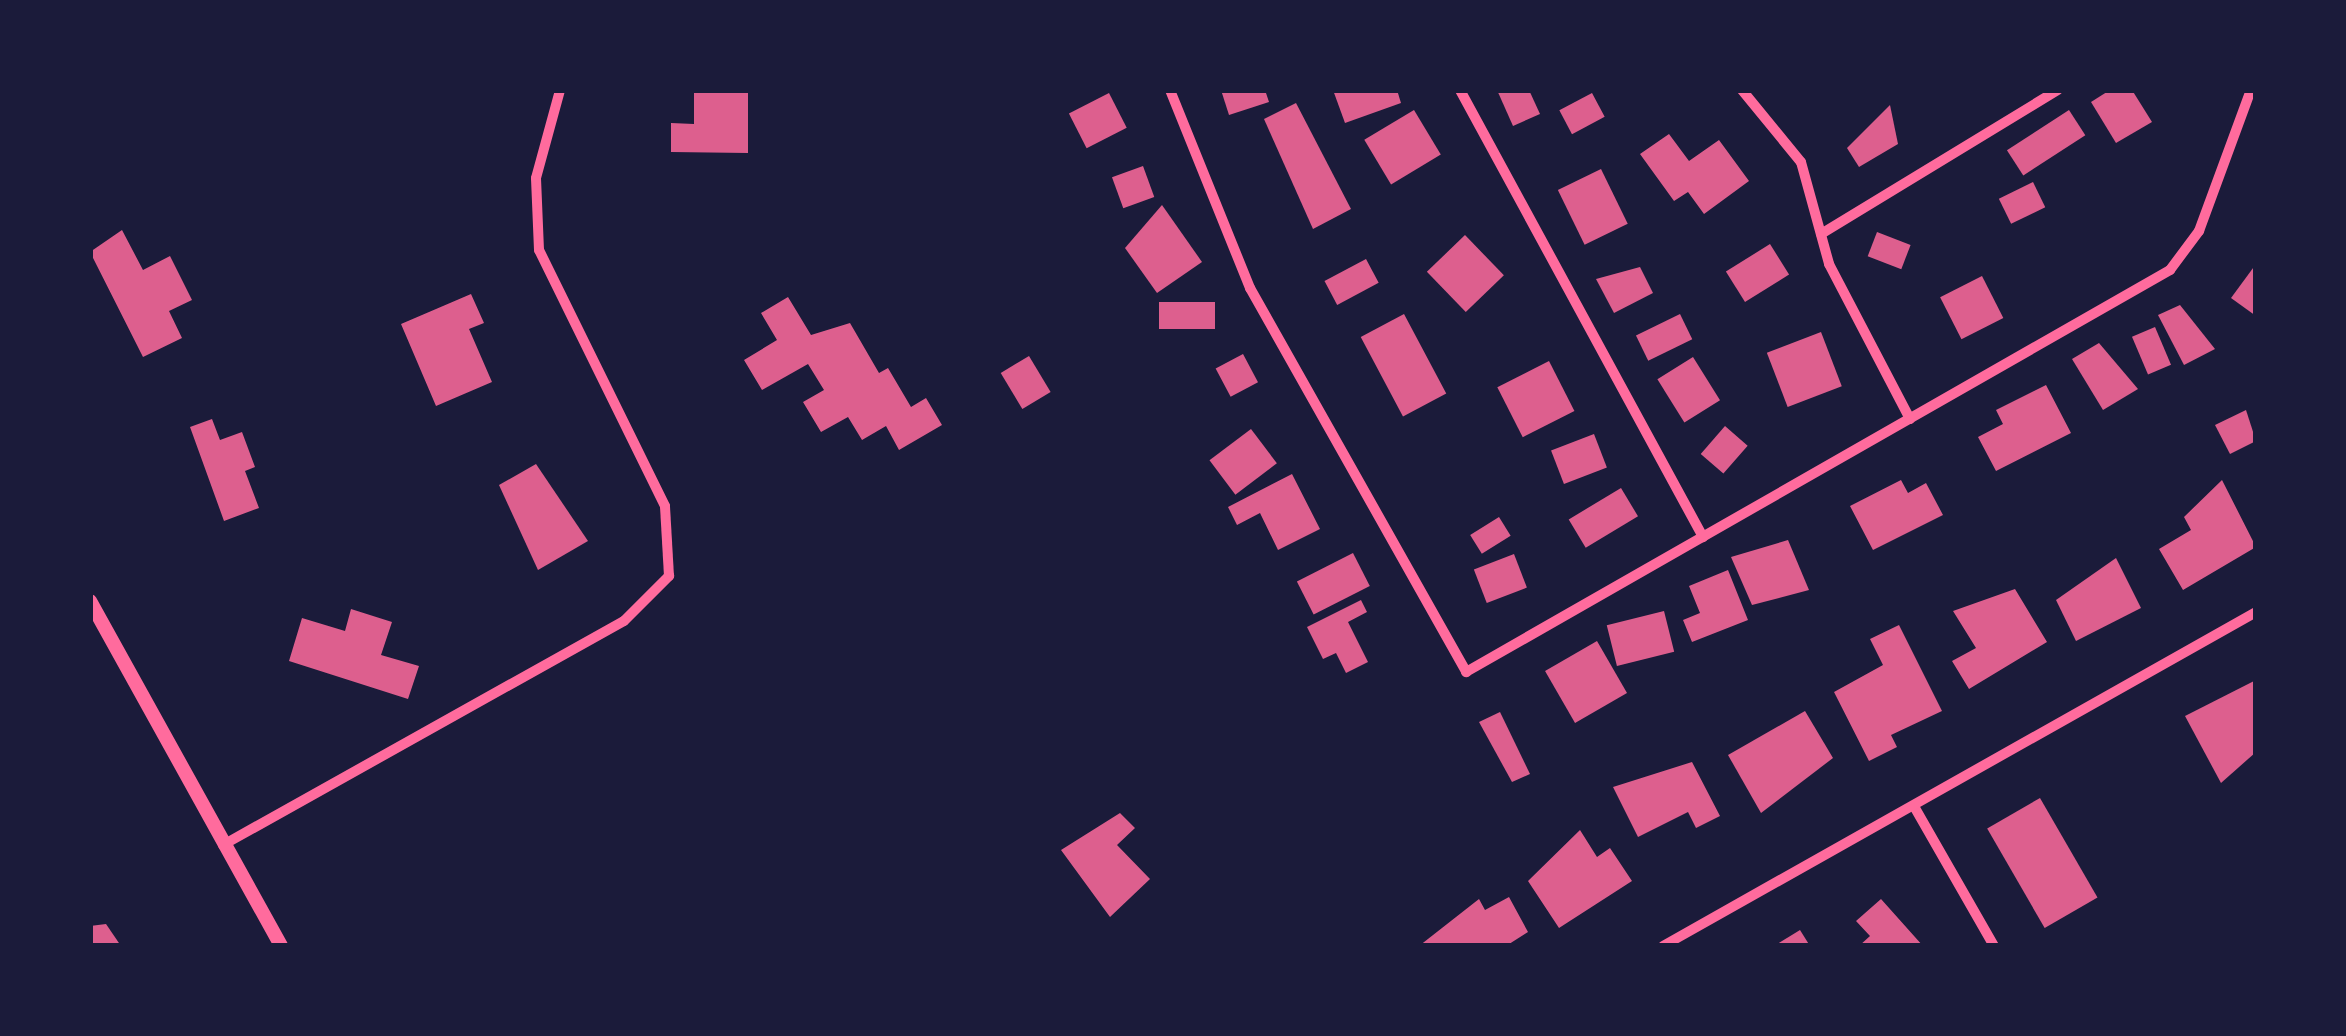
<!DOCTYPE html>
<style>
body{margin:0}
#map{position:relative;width:2346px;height:1036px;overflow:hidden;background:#1b1b3a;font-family:Jost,sans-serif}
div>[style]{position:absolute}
.building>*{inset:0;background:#dd5f8e;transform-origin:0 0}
.minor>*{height:10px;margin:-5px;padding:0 5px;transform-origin:5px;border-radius:5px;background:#ff6b9d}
.tertiary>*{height:14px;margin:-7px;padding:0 7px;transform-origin:7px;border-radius:7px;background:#ff6b9d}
span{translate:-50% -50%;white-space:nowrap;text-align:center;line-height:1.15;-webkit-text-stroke:10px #1b1b3a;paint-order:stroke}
.frame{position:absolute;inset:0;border:93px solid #1b1b3a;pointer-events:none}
</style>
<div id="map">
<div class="building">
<div style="clip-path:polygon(694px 90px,748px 90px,748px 153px,671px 152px,671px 123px,694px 124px)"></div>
<div style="clip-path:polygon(1221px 90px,1265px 90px,1269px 102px,1229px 115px)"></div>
<div style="clip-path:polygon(1333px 90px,1397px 90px,1401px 103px,1345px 123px)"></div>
<div style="clip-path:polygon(1497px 90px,1529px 90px,1540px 114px,1513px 126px)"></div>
<div style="clip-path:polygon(2110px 90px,2132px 90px,2152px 122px,2116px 143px,2091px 102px)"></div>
<div style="left:1109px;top:93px;width:39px;height:45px;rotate:63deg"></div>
<div style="left:1592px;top:93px;width:27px;height:37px;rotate:62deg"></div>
<div style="clip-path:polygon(1296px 103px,1351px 209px,1313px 229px,1264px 119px)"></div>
<div style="clip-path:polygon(1890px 105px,1898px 144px,1859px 167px,1847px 148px)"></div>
<div style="left:1414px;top:110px;width:52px;height:58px;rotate:59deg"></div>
<div style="left:2069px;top:110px;width:30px;height:74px;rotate:57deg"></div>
<div style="clip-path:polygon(1669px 134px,1689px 161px,1719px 140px,1749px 181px,1704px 214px,1688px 192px,1674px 201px,1640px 154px)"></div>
<div style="left:1143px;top:166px;width:33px;height:33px;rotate:70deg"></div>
<div style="left:1601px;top:169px;width:61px;height:48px;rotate:64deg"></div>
<div style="left:2033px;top:182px;width:28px;height:38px;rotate:64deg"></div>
<div style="clip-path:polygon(1162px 205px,1202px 262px,1157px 293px,1125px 248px)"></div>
<div style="clip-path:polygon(122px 230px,143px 270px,170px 256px,192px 300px,169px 311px,182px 338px,143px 357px,90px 252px)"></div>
<div style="left:1877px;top:232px;width:36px;height:26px;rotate:21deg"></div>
<div style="left:1465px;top:235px;width:56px;height:53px;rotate:46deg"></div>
<div style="left:1770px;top:244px;width:36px;height:52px;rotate:58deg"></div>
<div style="left:1366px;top:259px;width:27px;height:47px;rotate:62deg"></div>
<div style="clip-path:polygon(2256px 264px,2256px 316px,2231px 298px)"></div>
<div style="clip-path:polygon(1640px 267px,1653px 293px,1614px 313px,1596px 279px)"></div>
<div style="left:1982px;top:276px;width:47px;height:47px;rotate:63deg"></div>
<div style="clip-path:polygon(471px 294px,484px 323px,469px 329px,492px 382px,436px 406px,401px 324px)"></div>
<div style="clip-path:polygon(788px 297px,811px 335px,850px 323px,879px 373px,888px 368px,911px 407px,926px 398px,942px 425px,899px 450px,886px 426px,862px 440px,848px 417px,821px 432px,803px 402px,824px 390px,808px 364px,762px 390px,744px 360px,777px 340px,761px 313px)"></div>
<div style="left:1215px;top:302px;width:27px;height:56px;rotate:90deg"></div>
<div style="clip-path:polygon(2180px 305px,2215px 349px,2184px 365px,2158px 315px)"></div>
<div style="left:1404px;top:314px;width:90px;height:49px;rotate:62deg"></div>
<div style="left:1680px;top:314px;width:28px;height:49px;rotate:64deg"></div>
<div style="left:2155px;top:327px;width:41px;height:25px;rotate:67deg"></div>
<div style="left:1821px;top:332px;width:58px;height:58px;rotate:69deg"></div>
<div style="clip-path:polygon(2099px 343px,2138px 389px,2103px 410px,2072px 359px)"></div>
<div style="left:1243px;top:354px;width:32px;height:31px;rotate:62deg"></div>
<div style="left:1029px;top:356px;width:42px;height:33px;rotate:59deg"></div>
<div style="left:1693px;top:357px;width:51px;height:42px;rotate:58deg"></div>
<div style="left:1549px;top:361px;width:56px;height:58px;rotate:63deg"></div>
<div style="clip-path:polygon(2046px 385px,2071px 433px,1996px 471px,1978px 437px,2003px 424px,1996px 410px)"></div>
<div style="clip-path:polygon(2246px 410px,2256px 441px,2230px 454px,2215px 425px)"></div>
<div style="clip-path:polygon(212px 419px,220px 440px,242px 432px,255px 467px,245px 471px,259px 508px,224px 521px,190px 427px)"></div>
<div style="left:1725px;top:426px;width:30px;height:37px;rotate:41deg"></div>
<div style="left:1251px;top:429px;width:43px;height:52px;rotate:53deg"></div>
<div style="left:1594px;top:434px;width:36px;height:46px;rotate:69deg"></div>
<div style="clip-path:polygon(536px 464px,588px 541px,538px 570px,499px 485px)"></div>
<div style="clip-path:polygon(1292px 474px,1320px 529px,1278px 550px,1260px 513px,1237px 525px,1228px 507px)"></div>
<div style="clip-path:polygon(1901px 480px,1908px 493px,1926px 483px,1943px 515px,1873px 550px,1850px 506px)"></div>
<div style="clip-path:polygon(2222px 480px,2256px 547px,2183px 590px,2159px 549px,2191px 530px,2184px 517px)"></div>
<div style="left:1621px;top:488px;width:33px;height:61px;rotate:59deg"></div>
<div style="left:1499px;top:517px;width:22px;height:34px;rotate:58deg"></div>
<div style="clip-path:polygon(1788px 540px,1809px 590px,1752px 605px,1731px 557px)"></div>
<div style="left:1353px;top:553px;width:37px;height:63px;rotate:63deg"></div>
<div style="left:1514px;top:554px;width:36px;height:43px;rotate:69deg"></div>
<div style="clip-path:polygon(2116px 558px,2141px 608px,2076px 641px,2056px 600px)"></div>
<div style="clip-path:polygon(1728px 570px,1748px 620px,1692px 642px,1683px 620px,1700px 613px,1689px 586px)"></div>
<div style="clip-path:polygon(2015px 589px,2047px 642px,1969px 689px,1952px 661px,1976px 648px,1953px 611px)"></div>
<div style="clip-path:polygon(1361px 600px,1367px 612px,1348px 622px,1368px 662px,1346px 673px,1336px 653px,1323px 659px,1307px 627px)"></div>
<div style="clip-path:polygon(351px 609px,392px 622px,381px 655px,419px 666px,408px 699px,289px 661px,302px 618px,345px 631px)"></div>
<div style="left:1664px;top:611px;width:42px;height:59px;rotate:76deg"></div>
<div style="clip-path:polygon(1899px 625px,1942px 711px,1891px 735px,1897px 747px,1869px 761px,1834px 692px,1883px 665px,1870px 639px)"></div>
<div style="left:1597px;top:641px;width:60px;height:60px;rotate:60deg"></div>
<div style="clip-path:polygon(2256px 680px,2256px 752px,2221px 783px,2185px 716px)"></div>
<div style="clip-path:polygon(1805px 711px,1833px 758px,1761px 813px,1728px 755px)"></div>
<div style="clip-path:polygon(1500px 712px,1530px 774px,1512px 782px,1479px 722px)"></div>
<div style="clip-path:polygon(1692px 762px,1720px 816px,1696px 828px,1688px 812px,1638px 837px,1613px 787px)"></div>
<div style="left:2040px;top:798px;width:115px;height:61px;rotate:60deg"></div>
<div style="clip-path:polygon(1120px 813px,1135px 828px,1117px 845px,1150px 879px,1110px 917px,1061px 850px)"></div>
<div style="clip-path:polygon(1580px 830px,1597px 857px,1610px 848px,1632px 881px,1559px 928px,1528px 881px)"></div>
<div style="clip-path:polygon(1509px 897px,1528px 932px,1506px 946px,1419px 946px,1479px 899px,1485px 910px)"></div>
<div style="clip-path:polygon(1881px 899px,1923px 946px,1859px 946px,1870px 936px,1856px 921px)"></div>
<div style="clip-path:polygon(106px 924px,121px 946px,90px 946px,90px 926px)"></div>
<div style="clip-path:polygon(1800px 930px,1810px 946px,1774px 946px)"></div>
</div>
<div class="minor">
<div style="left:1170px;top:90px;width:214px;rotate:68deg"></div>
<div style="left:1250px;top:288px;width:441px;rotate:60.6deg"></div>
<div style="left:1466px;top:672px;width:811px;rotate:-29.73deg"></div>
<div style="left:2170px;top:270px;width:49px;rotate:-53.4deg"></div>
<div style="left:2199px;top:231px;width:150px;rotate:-69.8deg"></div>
<div style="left:1460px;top:90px;width:509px;rotate:61.47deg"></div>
<div style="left:1742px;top:90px;width:93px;rotate:50.7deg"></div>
<div style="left:1801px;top:162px;width:106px;rotate:74.6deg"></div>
<div style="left:1829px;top:264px;width:175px;rotate:62.4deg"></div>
<div style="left:1821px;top:234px;width:277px;rotate:-31.3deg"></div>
<div style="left:1915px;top:808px;width:159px;rotate:60.2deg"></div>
<div style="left:223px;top:845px;width:459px;rotate:-29.2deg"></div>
<div style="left:624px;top:621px;width:64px;rotate:-45deg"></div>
<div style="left:669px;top:576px;width:70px;rotate:-93.3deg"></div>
<div style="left:665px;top:506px;width:285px;rotate:-116.2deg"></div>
<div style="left:539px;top:250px;width:72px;rotate:-92.4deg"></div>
<div style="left:536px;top:178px;width:91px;rotate:-74.7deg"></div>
<div style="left:1663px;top:946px;width:681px;rotate:-29.39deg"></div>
</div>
<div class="tertiary">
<div style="left:90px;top:601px;width:394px;rotate:61deg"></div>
</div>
<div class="frame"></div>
</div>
